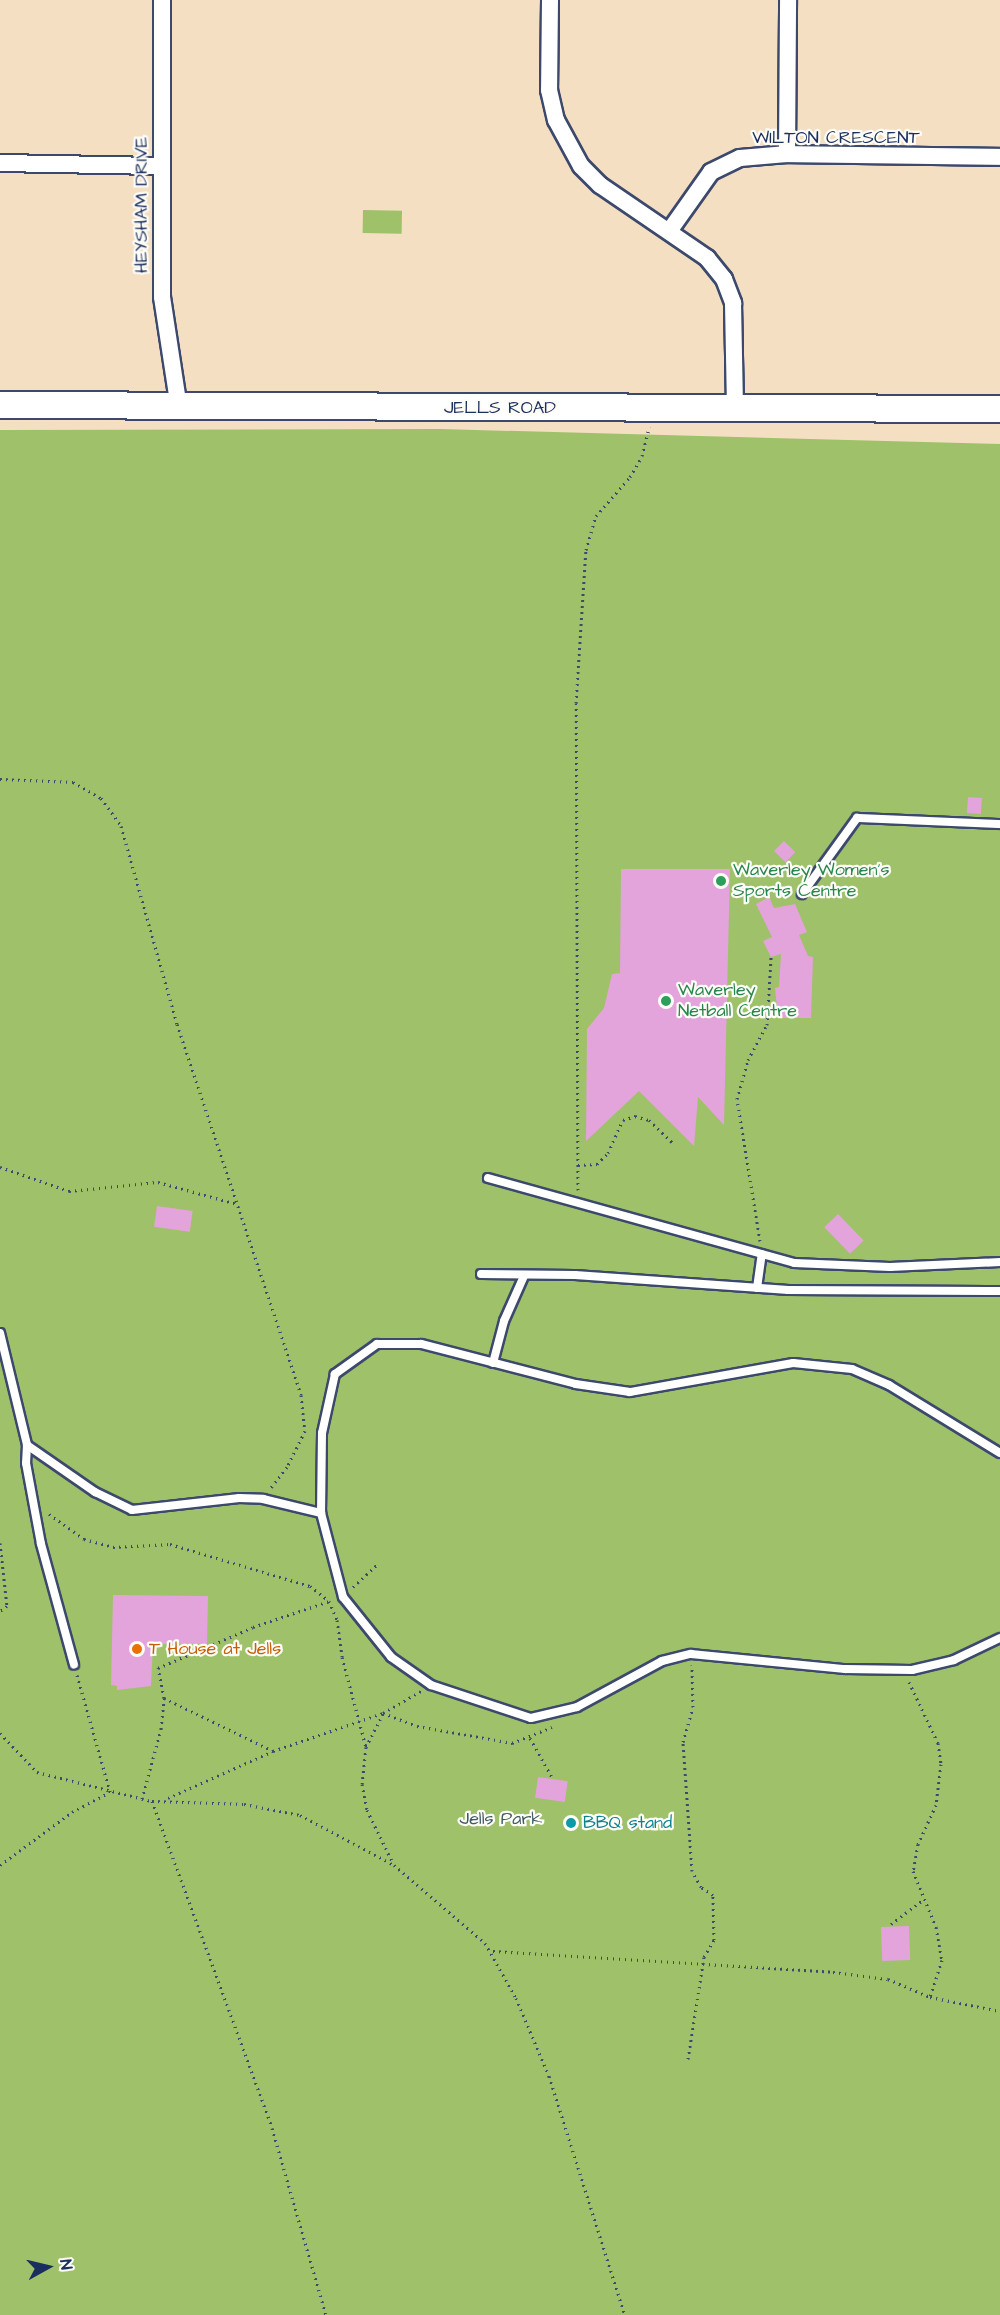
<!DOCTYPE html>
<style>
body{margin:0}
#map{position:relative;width:1000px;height:2315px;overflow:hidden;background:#f4dfc2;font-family:"Architects Daughter",sans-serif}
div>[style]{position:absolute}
.green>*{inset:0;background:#9ec16a;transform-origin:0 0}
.building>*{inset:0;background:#e3a4db;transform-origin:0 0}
.path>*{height:3px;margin-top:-1.5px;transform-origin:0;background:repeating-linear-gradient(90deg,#3c496d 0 1.5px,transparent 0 6px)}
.roads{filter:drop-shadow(2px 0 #3c496d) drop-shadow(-2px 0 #3c496d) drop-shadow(0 2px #3c496d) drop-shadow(0 -2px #3c496d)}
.service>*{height:8px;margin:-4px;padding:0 4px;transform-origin:4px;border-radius:4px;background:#fff}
.minor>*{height:16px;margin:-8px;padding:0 8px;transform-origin:8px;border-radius:8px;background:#fff}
.primary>*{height:26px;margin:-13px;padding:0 13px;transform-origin:13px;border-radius:13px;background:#fff}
.dots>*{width:16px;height:16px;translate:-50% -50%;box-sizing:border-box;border:3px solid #fdfcf7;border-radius:50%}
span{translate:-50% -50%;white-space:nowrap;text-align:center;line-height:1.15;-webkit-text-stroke:4.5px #fdfcf7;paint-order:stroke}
.street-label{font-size:18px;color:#1b2f5e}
.leisure-label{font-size:18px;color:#27864d}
.left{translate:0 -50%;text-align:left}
.food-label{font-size:18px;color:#c56008}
.park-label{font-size:18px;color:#425b62}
.culture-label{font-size:18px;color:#0d838f}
.north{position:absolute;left:18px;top:2237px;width:60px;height:60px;-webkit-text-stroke:4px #fdfcf7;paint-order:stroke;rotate:82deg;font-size:16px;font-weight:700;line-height:24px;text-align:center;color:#1b2f5e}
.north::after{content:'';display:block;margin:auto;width:21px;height:27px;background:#1b2f5e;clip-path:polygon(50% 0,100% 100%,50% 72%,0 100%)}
</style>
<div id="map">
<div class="green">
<div style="left:363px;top:210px;width:39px;height:23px;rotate:1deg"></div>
<div style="clip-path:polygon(440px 429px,1000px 444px,1000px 2315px,0 2315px,0 430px)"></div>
</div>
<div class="building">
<div style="left:968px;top:797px;width:14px;height:16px;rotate:4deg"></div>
<div style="left:784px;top:841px;width:16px;height:14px;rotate:45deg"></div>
<div style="clip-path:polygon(621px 869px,730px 869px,724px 1125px,698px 1097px,694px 1146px,639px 1091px,586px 1141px,587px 1029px,604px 1008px,612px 974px,620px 973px)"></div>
<div style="clip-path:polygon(769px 897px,774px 908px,795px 904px,807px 932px,799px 935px,808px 956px,813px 957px,811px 1018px,778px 1018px,775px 988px,779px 987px,781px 954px,771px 957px,763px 941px,772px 937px,756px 904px)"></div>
<div style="left:157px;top:1206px;width:36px;height:21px;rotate:8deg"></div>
<div style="left:838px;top:1214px;width:37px;height:19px;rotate:46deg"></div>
<div style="clip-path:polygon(113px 1595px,208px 1596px,207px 1644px,153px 1644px,151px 1686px,117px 1690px,117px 1686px,111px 1685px)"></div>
<div style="left:538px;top:1777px;width:30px;height:21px;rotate:8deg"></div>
<div style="left:909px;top:1926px;width:34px;height:28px;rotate:88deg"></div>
</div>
<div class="path">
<div style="left:0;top:779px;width:73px;rotate:2.4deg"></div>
<div style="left:73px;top:782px;width:32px;rotate:30deg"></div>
<div style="left:101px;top:798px;width:34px;rotate:54deg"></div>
<div style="left:121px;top:826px;width:206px;rotate:74.2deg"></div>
<div style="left:177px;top:1024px;width:391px;rotate:71.5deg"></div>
<div style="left:301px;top:1395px;width:36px;rotate:84deg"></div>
<div style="left:305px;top:1431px;width:40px;rotate:116.6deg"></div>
<div style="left:287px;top:1467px;width:28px;rotate:128deg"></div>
<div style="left:578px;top:1165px;width:19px;rotate:-3deg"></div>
<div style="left:597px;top:1164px;width:16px;rotate:-45deg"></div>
<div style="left:608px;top:1153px;width:36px;rotate:-66deg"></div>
<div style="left:623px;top:1120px;width:13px;rotate:-18deg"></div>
<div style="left:635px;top:1116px;width:15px;rotate:16deg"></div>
<div style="left:649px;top:1120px;width:33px;rotate:44deg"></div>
<div style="left:0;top:1167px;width:73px;rotate:19.2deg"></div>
<div style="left:69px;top:1191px;width:89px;rotate:-5.8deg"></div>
<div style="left:158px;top:1182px;width:82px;rotate:15.6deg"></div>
<div style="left:578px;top:1190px;width:487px;rotate:-90.2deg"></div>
<div style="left:576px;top:703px;width:153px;rotate:-86.3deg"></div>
<div style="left:586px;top:550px;width:35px;rotate:-74deg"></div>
<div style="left:596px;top:516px;width:52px;rotate:-48.9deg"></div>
<div style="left:630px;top:477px;width:24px;rotate:-60deg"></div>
<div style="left:642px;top:456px;width:30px;rotate:-76deg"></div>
<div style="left:760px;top:1241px;width:144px;rotate:-99.2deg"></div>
<div style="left:737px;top:1099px;width:41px;rotate:-74.2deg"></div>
<div style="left:748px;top:1060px;width:40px;rotate:-62deg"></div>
<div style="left:767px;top:1025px;width:68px;rotate:-86.6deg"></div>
<div style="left:49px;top:1514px;width:43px;rotate:35.5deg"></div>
<div style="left:84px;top:1539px;width:30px;rotate:15deg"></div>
<div style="left:113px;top:1547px;width:57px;rotate:-3deg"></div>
<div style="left:170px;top:1544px;width:146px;rotate:16.7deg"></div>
<div style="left:310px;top:1586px;width:24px;rotate:38deg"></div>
<div style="left:329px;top:1601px;width:21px;rotate:67deg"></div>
<div style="left:337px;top:1620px;width:37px;rotate:82deg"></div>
<div style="left:342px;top:1657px;width:93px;rotate:75.1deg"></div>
<div style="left:366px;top:1747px;width:37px;rotate:96deg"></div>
<div style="left:362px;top:1784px;width:26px;rotate:79deg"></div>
<div style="left:367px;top:1810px;width:59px;rotate:63.9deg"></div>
<div style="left:0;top:1543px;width:63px;rotate:83.7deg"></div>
<div style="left:7px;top:1606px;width:9px;rotate:144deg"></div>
<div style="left:353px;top:1587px;width:34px;rotate:-43deg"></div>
<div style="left:77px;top:1675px;width:122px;rotate:74.2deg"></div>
<div style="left:909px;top:1682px;width:68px;rotate:64.6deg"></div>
<div style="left:938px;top:1743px;width:21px;rotate:82deg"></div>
<div style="left:941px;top:1764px;width:41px;rotate:97deg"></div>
<div style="left:936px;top:1805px;width:43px;rotate:114.8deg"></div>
<div style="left:918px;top:1844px;width:27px;rotate:100deg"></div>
<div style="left:913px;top:1871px;width:61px;rotate:67.7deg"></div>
<div style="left:936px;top:1927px;width:34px;rotate:80deg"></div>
<div style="left:942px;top:1960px;width:39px;rotate:108deg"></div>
<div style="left:164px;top:1698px;width:121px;rotate:25.9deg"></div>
<div style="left:0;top:1733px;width:54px;rotate:46.5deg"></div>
<div style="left:37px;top:1772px;width:119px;rotate:14.2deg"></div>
<div style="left:152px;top:1801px;width:92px;rotate:1.9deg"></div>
<div style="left:244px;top:1804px;width:57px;rotate:11.1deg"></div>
<div style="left:300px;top:1815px;width:106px;rotate:28deg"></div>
<div style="left:394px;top:1865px;width:120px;rotate:40.6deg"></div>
<div style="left:485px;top:1943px;width:63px;rotate:60.6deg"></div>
<div style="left:516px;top:1998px;width:85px;rotate:67.1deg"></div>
<div style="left:549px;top:2076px;width:251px;rotate:72.4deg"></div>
<div style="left:530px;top:1738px;width:47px;rotate:60.7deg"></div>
<div style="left:366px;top:1747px;width:38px;rotate:-63deg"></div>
<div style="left:383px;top:1713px;width:36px;rotate:21deg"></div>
<div style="left:417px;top:1726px;width:97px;rotate:10.1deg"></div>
<div style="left:512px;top:1743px;width:43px;rotate:-21.8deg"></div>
<div style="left:168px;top:1798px;width:115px;rotate:-24.1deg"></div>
<div style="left:273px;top:1751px;width:116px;rotate:-19.1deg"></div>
<div style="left:383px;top:1713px;width:44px;rotate:-30.1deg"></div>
<div style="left:142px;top:1799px;width:73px;rotate:-74.8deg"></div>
<div style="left:161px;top:1729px;width:31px;rotate:-84deg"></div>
<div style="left:164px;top:1698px;width:31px;rotate:-101deg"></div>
<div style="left:158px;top:1668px;width:103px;rotate:-23.3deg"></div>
<div style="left:253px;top:1627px;width:81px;rotate:-18.7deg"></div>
<div style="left:152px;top:1801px;width:348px;rotate:69.8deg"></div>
<div style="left:272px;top:2128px;width:195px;rotate:73.9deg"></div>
<div style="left:0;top:1865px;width:89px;rotate:-36.4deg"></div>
<div style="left:72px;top:1812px;width:41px;rotate:-27.8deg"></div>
<div style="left:891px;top:1924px;width:39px;rotate:-37deg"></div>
<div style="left:493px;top:1951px;width:341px;rotate:3.5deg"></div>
<div style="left:833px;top:1972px;width:55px;rotate:7.3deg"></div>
<div style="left:888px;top:1979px;width:46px;rotate:23.2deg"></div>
<div style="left:930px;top:1997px;width:71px;rotate:11.3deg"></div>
<div style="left:688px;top:2059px;width:103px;rotate:-81.1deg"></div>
<div style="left:704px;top:1957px;width:20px;rotate:-60deg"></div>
<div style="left:714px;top:1940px;width:45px;rotate:-91.3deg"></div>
<div style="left:713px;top:1895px;width:14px;rotate:-146deg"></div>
<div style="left:701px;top:1887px;width:18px;rotate:-119deg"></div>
<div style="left:692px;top:1871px;width:129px;rotate:-94deg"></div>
<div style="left:683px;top:1742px;width:36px;rotate:-74deg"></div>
<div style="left:693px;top:1707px;width:42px;rotate:-91.4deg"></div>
</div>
<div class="roads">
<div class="service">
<div style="left:802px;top:894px;width:94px;rotate:-54.1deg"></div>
<div style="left:857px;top:818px;width:143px;rotate:2.4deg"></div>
<div style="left:488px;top:1178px;width:318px;rotate:15.5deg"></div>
<div style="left:794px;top:1263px;width:96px;rotate:2.4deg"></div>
<div style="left:890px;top:1267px;width:110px;rotate:-2.6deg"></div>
<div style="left:481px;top:1274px;width:94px;rotate:0.6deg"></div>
<div style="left:575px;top:1275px;width:214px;rotate:4deg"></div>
<div style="left:788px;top:1290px;width:212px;rotate:0.3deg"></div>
<div style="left:757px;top:1288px;width:34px;rotate:-82deg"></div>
<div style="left:0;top:1333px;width:115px;rotate:76.4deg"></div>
<div style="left:27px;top:1445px;width:83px;rotate:34.7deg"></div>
<div style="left:95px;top:1492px;width:41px;rotate:25.9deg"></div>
<div style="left:132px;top:1510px;width:108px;rotate:-6.4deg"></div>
<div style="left:239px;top:1498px;width:24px;rotate:2deg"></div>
<div style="left:263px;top:1499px;width:60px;rotate:13.6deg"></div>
<div style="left:493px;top:1363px;width:43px;rotate:-75.3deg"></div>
<div style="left:504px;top:1321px;width:49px;rotate:-66deg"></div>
<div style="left:27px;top:1445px;width:18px;rotate:93deg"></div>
<div style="left:26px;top:1463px;width:82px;rotate:79.5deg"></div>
<div style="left:41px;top:1544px;width:125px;rotate:74.7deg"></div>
<div style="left:1000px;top:1453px;width:130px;rotate:-148.5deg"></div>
<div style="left:889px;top:1385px;width:40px;rotate:-156.6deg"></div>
<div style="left:852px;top:1369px;width:59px;rotate:-174.2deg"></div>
<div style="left:793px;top:1363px;width:166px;rotate:169.9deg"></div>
<div style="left:630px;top:1392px;width:55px;rotate:-171.6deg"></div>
<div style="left:576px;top:1384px;width:160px;rotate:-165.5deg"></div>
<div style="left:421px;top:1344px;width:44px;rotate:180deg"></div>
<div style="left:377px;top:1344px;width:52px;rotate:144.5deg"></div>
<div style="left:335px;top:1374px;width:60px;rotate:102.4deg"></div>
<div style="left:322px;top:1433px;width:80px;rotate:90.7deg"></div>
<div style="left:321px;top:1513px;width:87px;rotate:75.3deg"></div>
<div style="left:343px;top:1597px;width:77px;rotate:51.3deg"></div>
<div style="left:391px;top:1657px;width:49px;rotate:35deg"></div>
<div style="left:431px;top:1685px;width:105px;rotate:18.3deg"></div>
<div style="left:531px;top:1718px;width:47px;rotate:-13.4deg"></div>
<div style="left:577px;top:1707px;width:97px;rotate:-28.4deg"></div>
<div style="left:662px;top:1661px;width:30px;rotate:-14deg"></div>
<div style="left:691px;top:1654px;width:155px;rotate:5.6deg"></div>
<div style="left:845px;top:1669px;width:67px;rotate:0.9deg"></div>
<div style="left:912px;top:1670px;width:43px;rotate:-13.4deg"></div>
<div style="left:954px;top:1660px;width:51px;rotate:-25.6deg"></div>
</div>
<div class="minor">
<div style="left:162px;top:0;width:297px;rotate:90deg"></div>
<div style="left:162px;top:297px;width:112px;rotate:81.3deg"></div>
<div style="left:550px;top:0;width:90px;rotate:90.6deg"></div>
<div style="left:549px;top:90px;width:31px;rotate:77deg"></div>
<div style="left:556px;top:120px;width:52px;rotate:61.5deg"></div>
<div style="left:581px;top:166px;width:27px;rotate:45deg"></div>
<div style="left:600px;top:185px;width:130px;rotate:34.3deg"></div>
<div style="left:707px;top:258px;width:27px;rotate:51deg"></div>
<div style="left:724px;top:279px;width:26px;rotate:69deg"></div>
<div style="left:733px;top:303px;width:104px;rotate:88.9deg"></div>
<div style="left:787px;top:154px;width:154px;rotate:-89.6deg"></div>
<div style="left:0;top:163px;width:161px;rotate:1.1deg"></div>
<div style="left:670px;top:230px;width:71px;rotate:-54.7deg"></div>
<div style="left:711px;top:172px;width:32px;rotate:-26deg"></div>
<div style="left:740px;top:158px;width:47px;rotate:-4.9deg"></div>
<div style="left:787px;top:154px;width:213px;rotate:0.8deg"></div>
</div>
<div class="primary">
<div style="left:0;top:405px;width:1000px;rotate:0.23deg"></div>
</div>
</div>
<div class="dots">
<div style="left:721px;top:881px;background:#2e9e5b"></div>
<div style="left:666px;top:1001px;background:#2e9e5b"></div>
<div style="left:137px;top:1649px;background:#e8710a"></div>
<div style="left:571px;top:1823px;background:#0f9aa8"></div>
</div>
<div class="street-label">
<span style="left:836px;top:138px">WILTON CRESCENT</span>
<span style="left:142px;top:205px;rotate:-90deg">HEYSHAM DRIVE</span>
<span style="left:500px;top:408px">JELLS ROAD</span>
</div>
<div class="leisure-label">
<span class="left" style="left:733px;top:881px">Waverley Women's<br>Sports Centre</span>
<span class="left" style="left:678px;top:1001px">Waverley<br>Netball Centre</span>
</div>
<div class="food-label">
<span class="left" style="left:149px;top:1649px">T House at Jells</span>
</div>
<div class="park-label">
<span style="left:501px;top:1819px">Jells Park</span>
</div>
<div class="culture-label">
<span class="left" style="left:583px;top:1823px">BBQ stand</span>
</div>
<div class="north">N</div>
</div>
